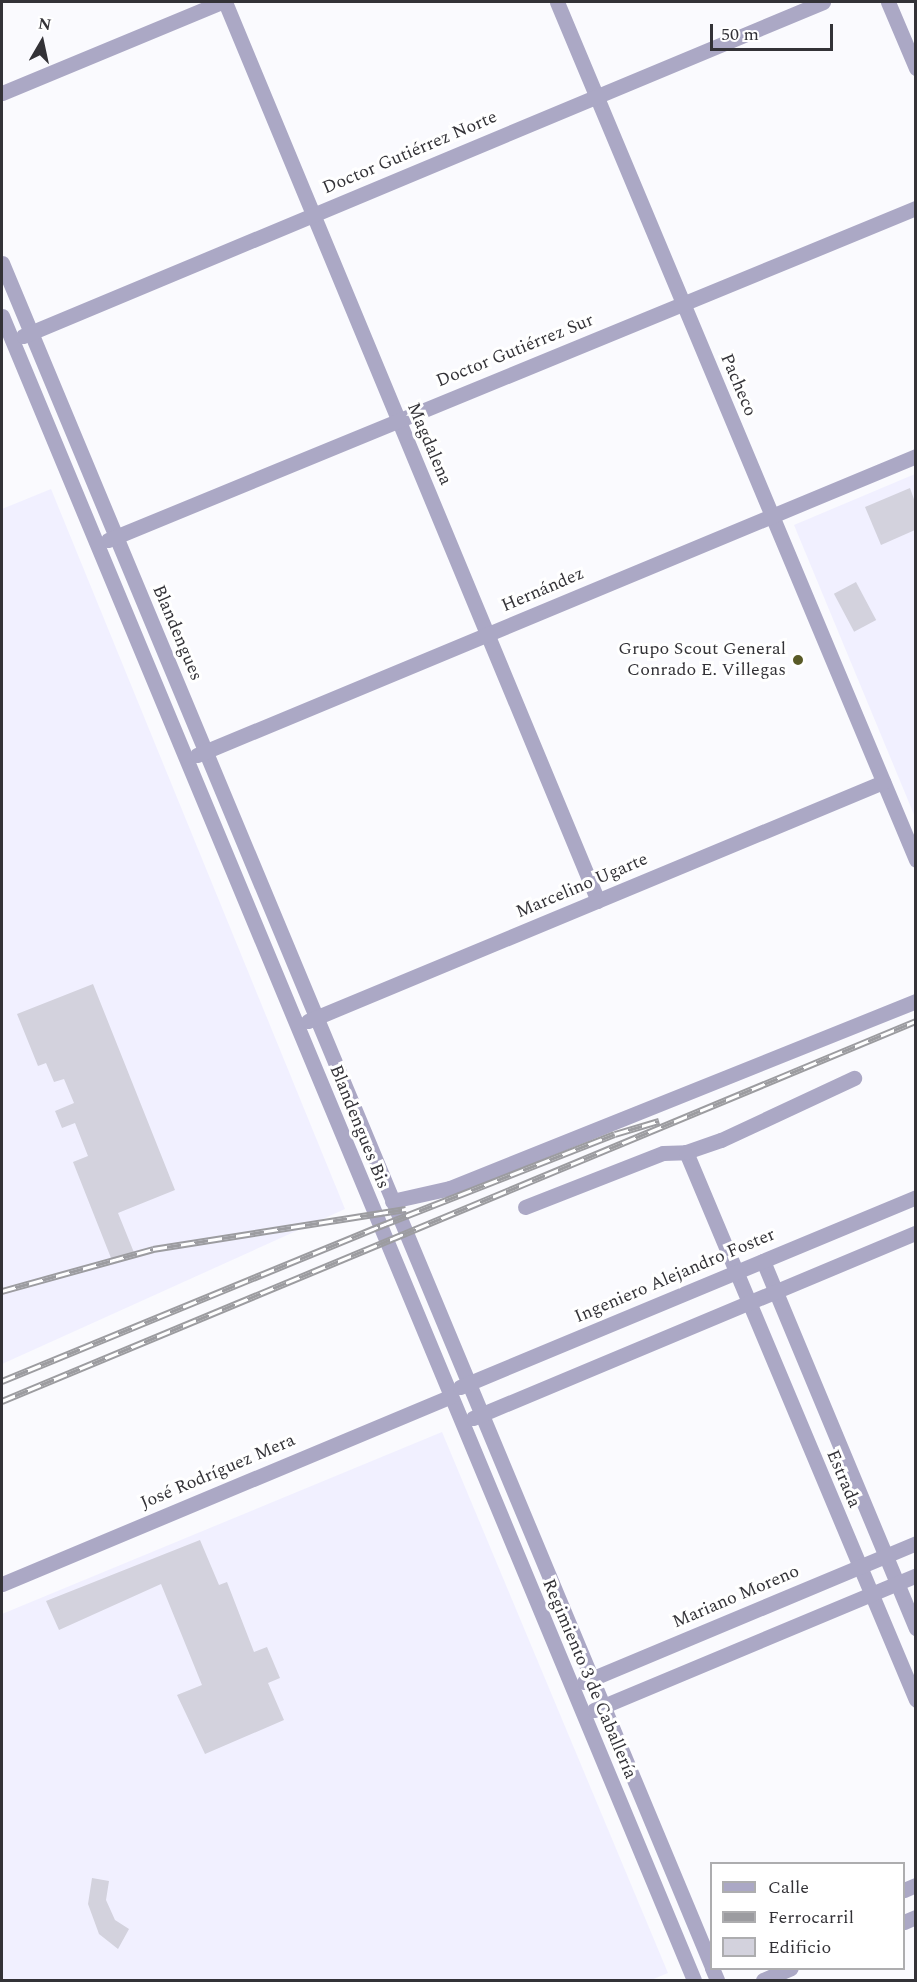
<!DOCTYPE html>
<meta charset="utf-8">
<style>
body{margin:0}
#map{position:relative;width:917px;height:1982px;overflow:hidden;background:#fafafe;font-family:Spectral,serif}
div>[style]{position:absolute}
.built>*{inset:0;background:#f1f0ff}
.building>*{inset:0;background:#d3d2dd;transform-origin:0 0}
.minor>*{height:15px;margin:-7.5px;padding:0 7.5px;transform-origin:7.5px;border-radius:7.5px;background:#aba8c5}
.rail>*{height:7px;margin-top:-3.5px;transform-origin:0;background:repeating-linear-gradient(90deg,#fff 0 14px,#9c9ca0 0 28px);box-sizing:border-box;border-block:2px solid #9c9ca0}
.dots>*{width:16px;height:16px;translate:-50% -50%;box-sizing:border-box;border:3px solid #fff;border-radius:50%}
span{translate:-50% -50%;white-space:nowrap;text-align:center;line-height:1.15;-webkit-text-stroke:6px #fff;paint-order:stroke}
.street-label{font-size:18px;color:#333237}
.poi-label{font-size:18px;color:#333237}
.right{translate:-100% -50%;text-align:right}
.frame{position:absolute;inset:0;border:3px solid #333237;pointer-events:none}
.legend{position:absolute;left:710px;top:1862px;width:195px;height:108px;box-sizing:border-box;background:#fff;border:2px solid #adadaf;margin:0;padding:8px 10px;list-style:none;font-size:18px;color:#333237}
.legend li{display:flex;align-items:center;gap:12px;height:30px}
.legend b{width:30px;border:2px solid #adadaf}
.north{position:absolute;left:12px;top:12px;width:60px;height:60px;-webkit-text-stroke:4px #fff;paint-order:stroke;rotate:9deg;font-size:16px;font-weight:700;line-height:24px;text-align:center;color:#333237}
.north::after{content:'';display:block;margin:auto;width:21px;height:27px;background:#333237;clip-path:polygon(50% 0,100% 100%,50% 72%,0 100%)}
.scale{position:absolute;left:710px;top:24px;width:123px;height:27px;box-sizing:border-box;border:3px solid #333237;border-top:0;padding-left:8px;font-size:18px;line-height:21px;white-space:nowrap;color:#333237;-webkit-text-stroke:4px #fff;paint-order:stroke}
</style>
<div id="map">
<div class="built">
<div style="clip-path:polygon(915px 474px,915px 817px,794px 525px)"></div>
<div style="clip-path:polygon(51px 489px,345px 1209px,2px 1364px,2px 509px)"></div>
<div style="clip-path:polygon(442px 1432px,668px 1973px,651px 1980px,2px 1980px,2px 1614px)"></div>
</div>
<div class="building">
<div style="clip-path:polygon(910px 488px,915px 502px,915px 530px,881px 545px,865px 507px)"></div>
<div style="left:856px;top:582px;width:43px;height:25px;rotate:62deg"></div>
<div style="clip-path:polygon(93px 984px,175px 1190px,118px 1213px,135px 1255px,113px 1263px,73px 1162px,88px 1156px,75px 1123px,62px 1128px,55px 1111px,74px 1103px,64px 1079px,54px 1082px,46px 1063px,38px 1066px,17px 1014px)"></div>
<div style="clip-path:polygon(200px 1540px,219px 1585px,227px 1582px,254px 1652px,267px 1647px,280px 1678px,268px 1683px,284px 1720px,205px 1754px,177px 1695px,202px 1685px,161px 1584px,59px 1630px,46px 1601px)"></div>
<div style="clip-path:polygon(92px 1878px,109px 1881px,106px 1900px,115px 1920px,129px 1929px,118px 1949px,99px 1934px,88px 1904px)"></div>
</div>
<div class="minor">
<div style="left:225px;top:2px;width:973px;rotate:67.47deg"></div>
<div style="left:557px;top:2px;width:930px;rotate:67.29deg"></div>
<div style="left:888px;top:2px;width:72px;rotate:67deg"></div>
<div style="left:2px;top:93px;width:238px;rotate:-22.5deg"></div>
<div style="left:2px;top:263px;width:1846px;rotate:67.38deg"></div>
<div style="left:2px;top:316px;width:1802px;rotate:67.42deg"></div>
<div style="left:23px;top:336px;width:867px;rotate:-22.66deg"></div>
<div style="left:108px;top:540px;width:874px;rotate:-22.34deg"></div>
<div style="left:197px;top:755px;width:779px;rotate:-22.58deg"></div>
<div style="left:308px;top:1021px;width:623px;rotate:-22.57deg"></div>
<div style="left:686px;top:1152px;width:594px;rotate:67.23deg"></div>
<div style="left:392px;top:1201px;width:59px;rotate:-12.6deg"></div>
<div style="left:450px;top:1188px;width:502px;rotate:-21.86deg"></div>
<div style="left:525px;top:1207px;width:148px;rotate:-21.4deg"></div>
<div style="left:663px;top:1153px;width:23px;rotate:-2deg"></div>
<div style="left:686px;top:1152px;width:37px;rotate:-19deg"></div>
<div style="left:721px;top:1140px;width:147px;rotate:-25deg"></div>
<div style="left:763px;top:1261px;width:398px;rotate:67.4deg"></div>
<div style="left:460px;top:1387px;width:494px;rotate:-22.6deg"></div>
<div style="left:473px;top:1418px;width:480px;rotate:-22.7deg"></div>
<div style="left:2px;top:1584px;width:485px;rotate:-22.7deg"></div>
<div style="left:584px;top:1682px;width:360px;rotate:-22.7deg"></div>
<div style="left:594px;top:1710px;width:349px;rotate:-22.7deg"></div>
<div style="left:904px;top:1890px;width:13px;rotate:-23deg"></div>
<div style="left:904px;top:1922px;width:13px;rotate:-23deg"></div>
<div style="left:712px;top:1968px;width:13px;rotate:67deg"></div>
<div style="left:763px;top:1980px;width:30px;rotate:-23deg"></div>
</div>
<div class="rail">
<div style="left:2px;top:1291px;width:157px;rotate:-15.5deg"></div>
<div style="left:153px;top:1249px;width:256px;rotate:-9deg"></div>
<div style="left:2px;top:1381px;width:409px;rotate:-22.3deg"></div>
<div style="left:380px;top:1226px;width:252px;rotate:-21.4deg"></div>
<div style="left:615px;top:1134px;width:46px;rotate:-16.5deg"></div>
<div style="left:2px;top:1401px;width:990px;rotate:-22.58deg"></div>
</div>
<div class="dots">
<div style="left:798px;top:660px;background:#595a27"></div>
</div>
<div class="street-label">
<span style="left:410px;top:153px;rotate:-23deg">Doctor Gutiérrez Norte</span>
<span style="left:515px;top:351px;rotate:-22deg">Doctor Gutiérrez Sur</span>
<span style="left:738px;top:385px;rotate:67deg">Pacheco</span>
<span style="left:429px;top:444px;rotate:67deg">Magdalena</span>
<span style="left:543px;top:590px;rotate:-23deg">Hernández</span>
<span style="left:177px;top:633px;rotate:67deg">Blandengues</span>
<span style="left:582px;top:886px;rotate:-23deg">Marcelino Ugarte</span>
<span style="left:359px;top:1127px;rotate:68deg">Blandengues Bis</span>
<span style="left:675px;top:1276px;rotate:-23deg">Ingeniero Alejandro Foster</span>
<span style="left:218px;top:1472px;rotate:-23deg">José Rodríguez Mera</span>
<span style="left:843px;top:1479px;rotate:67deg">Estrada</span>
<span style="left:736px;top:1597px;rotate:-23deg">Mariano Moreno</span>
<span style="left:589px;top:1679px;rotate:67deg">Regimiento 3 de Caballería</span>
</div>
<div class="poi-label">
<span class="right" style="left:786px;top:660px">Grupo Scout General<br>Conrado E. Villegas</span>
</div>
<div class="frame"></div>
<ul class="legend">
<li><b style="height:8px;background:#aba8c5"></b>Calle</li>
<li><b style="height:8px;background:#9c9ca0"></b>Ferrocarril</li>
<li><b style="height:16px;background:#d3d2dd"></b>Edificio</li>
</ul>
<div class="north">N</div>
<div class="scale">50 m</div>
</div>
